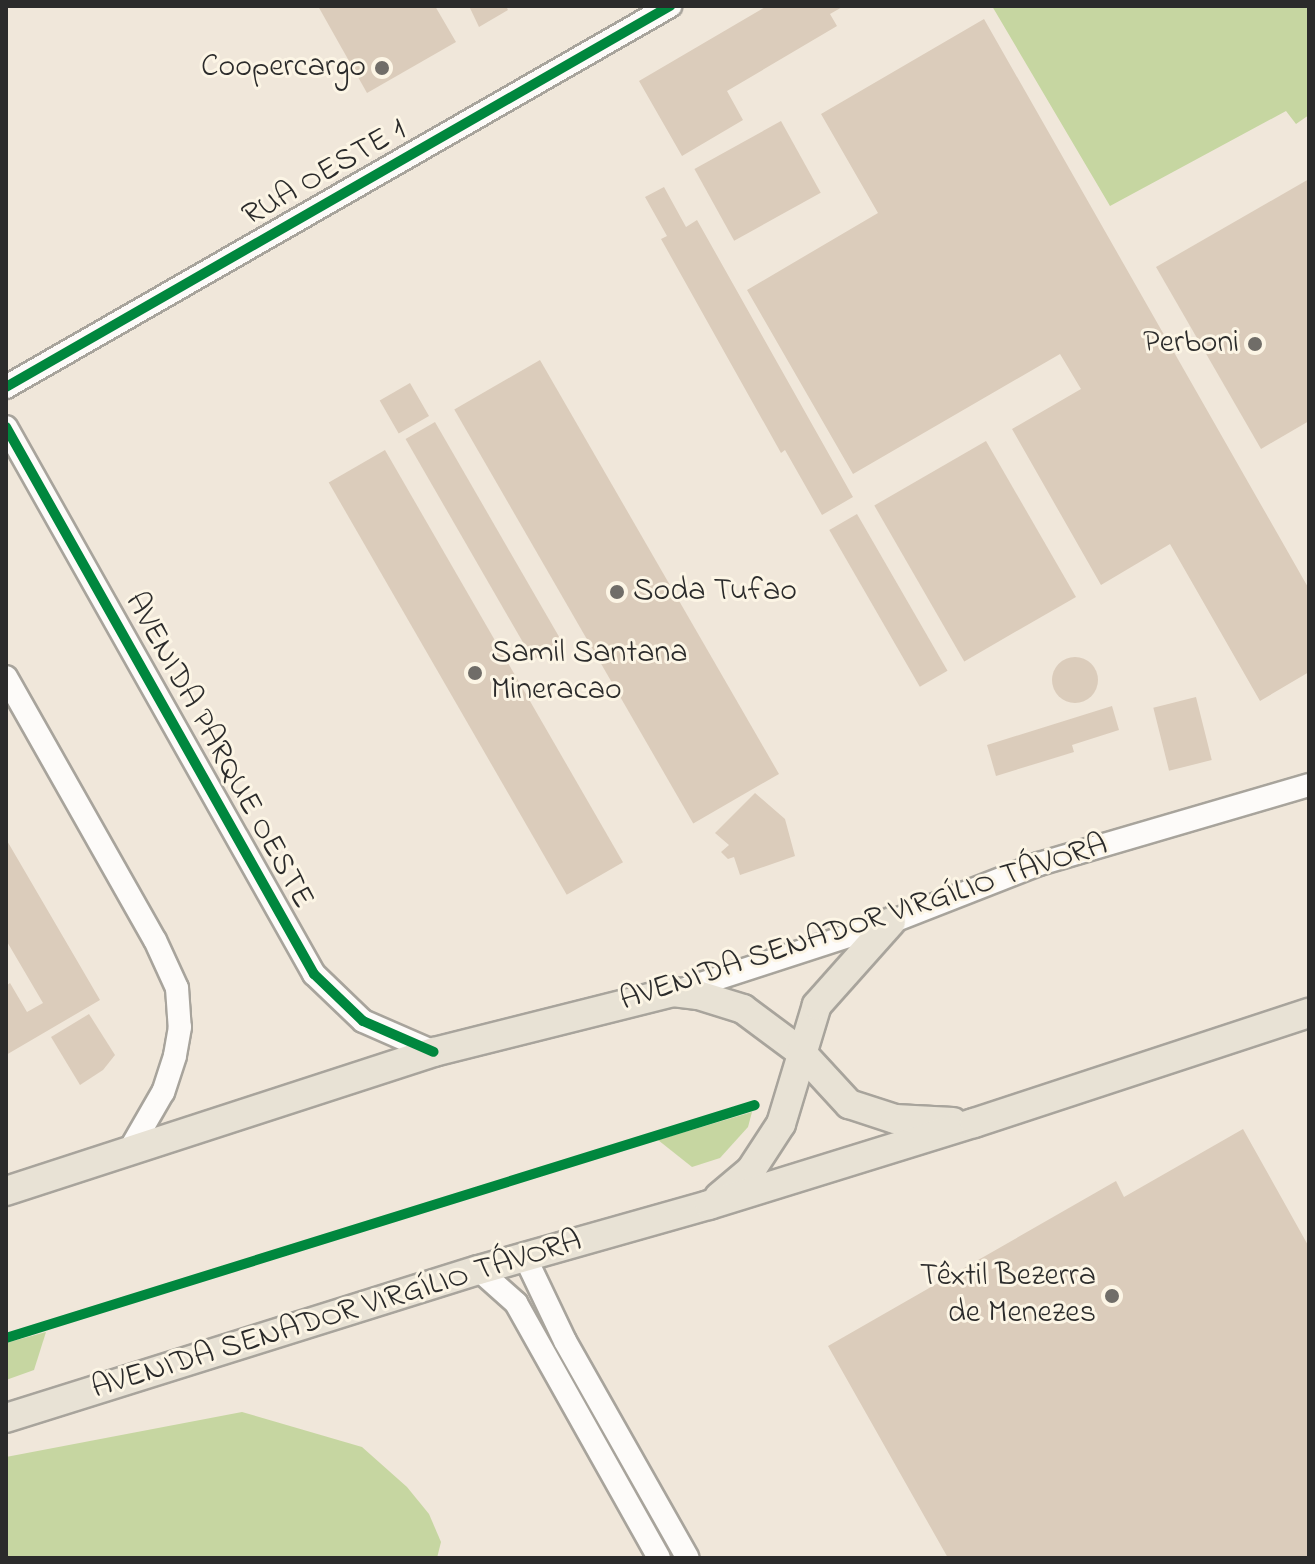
<!DOCTYPE html>
<meta charset="utf-8">
<style>
body{margin:0}
#map{position:relative;width:1315px;height:1564px;overflow:hidden;background:#f0e7da;font-family:"Indie Flower",sans-serif}
div>[style]{position:absolute}
.green>*{inset:0;background:#c6d6a1}
.building>*{inset:0;background:#dbccbb;transform-origin:0 0}
.round{border-radius:50%}
.roads{filter:drop-shadow(2px 0 #a8a49c) drop-shadow(-2px 0 #a8a49c) drop-shadow(0 2px #a8a49c) drop-shadow(0 -2px #a8a49c)}
.minor>*{height:22px;margin:-11px;padding:0 11px;transform-origin:11px;border-radius:11px;background:#fdfbf9}
.major>*{height:28px;margin:-14px;padding:0 14px;transform-origin:14px;border-radius:14px;background:#e8e2d5}
.cycleway>*{height:10px;margin:-5px;padding:0 5px;transform-origin:5px;border-radius:5px;background:#00873e}
.dots>*{width:22px;height:22px;translate:-50% -50%;box-sizing:border-box;border:4px solid #fcf5e5;border-radius:50%}
span{translate:-50% -50%;white-space:nowrap;text-align:center;line-height:1.15;-webkit-text-stroke:6px #fcf5e5;paint-order:stroke}
.poi-label{font-size:32px;color:#2b2b2b}
.right{translate:-100% -50%;text-align:right}
.left{translate:0 -50%;text-align:left}
.street-label{font-size:32px;color:#2b2b2b}
.frame{position:absolute;inset:0;border:8px solid #2b2b2b;pointer-events:none}
</style>
<div id="map">
<div class="green">
<div style="clip-path:polygon(992px 6px,1309px 6px,1309px 115px,1296px 124px,1286px 111px,1110px 206px)"></div>
<div style="clip-path:polygon(752px 1112px,748px 1127px,720px 1158px,692px 1167px,658px 1140px)"></div>
<div style="clip-path:polygon(46px 1332px,34px 1370px,6px 1380px,6px 1343px)"></div>
<div style="clip-path:polygon(242px 1412px,362px 1447px,407px 1487px,429px 1514px,441px 1542px,437px 1558px,6px 1558px,6px 1457px)"></div>
</div>
<div class="building">
<div style="clip-path:polygon(318px 6px,435px 6px,456px 42px,367px 93px)"></div>
<div style="clip-path:polygon(469px 6px,506px 6px,508px 10px,479px 27px)"></div>
<div style="clip-path:polygon(767px 6px,844px 6px,830px 14px,837px 26px,727px 91px,743px 120px,682px 156px,639px 81px)"></div>
<div style="clip-path:polygon(984px 19px,1309px 589px,1309px 672px,1260px 701px,1170px 544px,1101px 585px,1012px 429px,1081px 389px,1060px 354px,853px 474px,747px 290px,878px 213px,821px 114px)"></div>
<div style="left:781px;top:121px;width:82px;height:99px;rotate:61deg"></div>
<div style="clip-path:polygon(1309px 179px,1309px 421px,1261px 449px,1156px 267px)"></div>
<div style="clip-path:polygon(664px 187px,686px 227px,697px 220px,853px 497px,822px 515px,785px 450px,781px 453px,661px 239px,667px 236px,645px 197px)"></div>
<div style="left:540px;top:360px;width:478px;height:99px;rotate:60deg"></div>
<div style="left:410px;top:383px;width:38px;height:35px;rotate:60deg"></div>
<div style="left:435px;top:422px;width:255px;height:34px;rotate:60deg"></div>
<div style="left:986px;top:441px;width:180px;height:129px;rotate:60deg"></div>
<div style="left:385px;top:450px;width:476px;height:65px;rotate:60deg"></div>
<div style="left:857px;top:514px;width:181px;height:32px;rotate:60deg"></div>
<div class="round" style="left:1052px;top:657px;width:46px;height:46px"></div>
<div style="left:1196px;top:697px;width:65px;height:44px;rotate:76deg"></div>
<div style="clip-path:polygon(1112px 706px,1119px 730px,1072px 745px,1074px 752px,996px 776px,987px 745px)"></div>
<div style="clip-path:polygon(755px 793px,785px 819px,795px 856px,740px 875px,734px 857px,728px 859px,721px 852px,729px 845px,715px 833px)"></div>
<div style="clip-path:polygon(6px 839px,100px 1000px,6px 1055px,6px 986px,10px 983px,27px 1012px,43px 1003px,6px 940px)"></div>
<div style="clip-path:polygon(89px 1014px,115px 1055px,103px 1070px,80px 1085px,51px 1037px)"></div>
<div style="clip-path:polygon(1243px 1129px,1309px 1247px,1309px 1558px,948px 1558px,828px 1346px,1116px 1181px,1124px 1197px)"></div>
</div>
<div class="roads">
<div class="minor">
<div style="left:6px;top:387px;width:766px;rotate:-29.85deg"></div>
<div style="left:6px;top:427px;width:628px;rotate:60.62deg"></div>
<div style="left:314px;top:974px;width:68px;rotate:43.8deg"></div>
<div style="left:363px;top:1021px;width:77px;rotate:23.6deg"></div>
<div style="left:6px;top:677px;width:302px;rotate:60.5deg"></div>
<div style="left:155px;top:940px;width:53px;rotate:65.4deg"></div>
<div style="left:177px;top:988px;width:39px;rotate:86deg"></div>
<div style="left:180px;top:1027px;width:29px;rotate:100deg"></div>
<div style="left:175px;top:1056px;width:38px;rotate:108deg"></div>
<div style="left:163px;top:1092px;width:68px;rotate:120deg"></div>
<div style="left:676px;top:992px;width:226px;rotate:-18deg"></div>
<div style="left:891px;top:922px;width:159px;rotate:-21.4deg"></div>
<div style="left:1039px;top:864px;width:281px;rotate:-16.3deg"></div>
<div style="left:525px;top:1257px;width:93px;rotate:64.5deg"></div>
<div style="left:565px;top:1341px;width:249px;rotate:60.5deg"></div>
<div style="left:479px;top:1270px;width:50px;rotate:41.7deg"></div>
<div style="left:516px;top:1303px;width:292px;rotate:60.7deg"></div>
</div>
<div class="major">
<div style="left:6px;top:1191px;width:450px;rotate:-18deg"></div>
<div style="left:434px;top:1052px;width:246px;rotate:-14.1deg"></div>
<div style="left:673px;top:992px;width:25px;rotate:7deg"></div>
<div style="left:698px;top:995px;width:47px;rotate:17.3deg"></div>
<div style="left:743px;top:1009px;width:72px;rotate:36.6deg"></div>
<div style="left:801px;top:1052px;width:71px;rotate:47.3deg"></div>
<div style="left:849px;top:1104px;width:48px;rotate:18.1deg"></div>
<div style="left:895px;top:1119px;width:58px;rotate:3deg"></div>
<div style="left:719px;top:1197px;width:42px;rotate:-40.2deg"></div>
<div style="left:751px;top:1170px;width:55px;rotate:-56.9deg"></div>
<div style="left:781px;top:1124px;width:124px;rotate:-73.2deg"></div>
<div style="left:817px;top:1005px;width:111px;rotate:-48.3deg"></div>
<div style="left:6px;top:1418px;width:496px;rotate:-17.4deg"></div>
<div style="left:479px;top:1270px;width:239px;rotate:-15.8deg"></div>
<div style="left:709px;top:1205px;width:277px;rotate:-17.2deg"></div>
<div style="left:974px;top:1123px;width:353px;rotate:-18.2deg"></div>
</div>
</div>
<div class="cycleway">
<div style="left:6px;top:387px;width:766px;rotate:-29.85deg"></div>
<div style="left:6px;top:427px;width:628px;rotate:60.62deg"></div>
<div style="left:314px;top:974px;width:68px;rotate:43.8deg"></div>
<div style="left:363px;top:1021px;width:77px;rotate:23.6deg"></div>
<div style="left:6px;top:1338px;width:784px;rotate:-17.28deg"></div>
</div>
<div class="dots">
<div style="left:382px;top:68px;background:#706d68"></div>
<div style="left:1255px;top:344px;background:#706d68"></div>
<div style="left:617px;top:592px;background:#706d68"></div>
<div style="left:475px;top:673px;background:#706d68"></div>
<div style="left:1112px;top:1296px;background:#706d68"></div>
</div>
<div class="poi-label">
<span class="right" style="left:366px;top:68px">Coopercargo</span>
<span class="right" style="left:1239px;top:344px">Perboni</span>
<span class="left" style="left:633px;top:592px">Soda Tufao</span>
<span class="left" style="left:491px;top:673px">Samil Santana<br>Mineracao</span>
<span class="right" style="left:1096px;top:1296px">Têxtil Bezerra<br>de Menezes</span>
</div>
<div class="street-label">
<span style="left:325px;top:174px;rotate:-30deg">RUA OESTE 1</span>
<span style="left:218px;top:751px;rotate:61deg">AVENIDA PARQUE OESTE</span>
<span style="left:864px;top:924px;rotate:-18deg">AVENIDA SENADOR VIRGÍLIO TÁVORA</span>
<span style="left:337px;top:1316px;rotate:-17deg">AVENIDA SENADOR VIRGÍLIO TÁVORA</span>
</div>
<div class="frame"></div>
</div>
